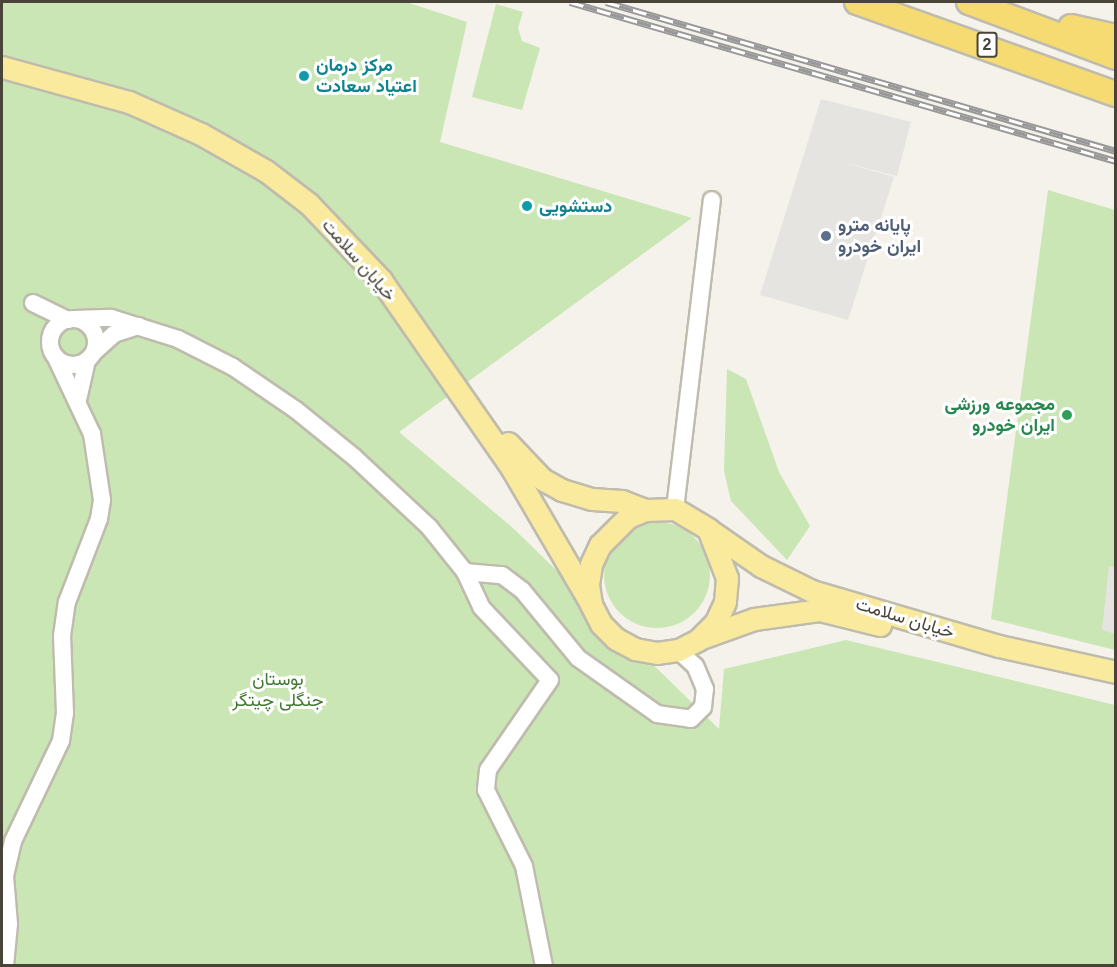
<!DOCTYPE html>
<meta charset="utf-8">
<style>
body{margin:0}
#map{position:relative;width:1117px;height:967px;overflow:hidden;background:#f4f2ea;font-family:Arial,Vazirmatn,sans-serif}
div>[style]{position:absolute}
.green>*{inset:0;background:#cae6b5}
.round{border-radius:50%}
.parking>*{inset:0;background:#e6e4e1}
.roads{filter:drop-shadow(2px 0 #bfbbad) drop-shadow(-2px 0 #bfbbad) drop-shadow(0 2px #bfbbad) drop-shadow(0 -2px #bfbbad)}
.minor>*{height:16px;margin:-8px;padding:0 8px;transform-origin:8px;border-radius:8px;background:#fff}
.minor>.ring{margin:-8px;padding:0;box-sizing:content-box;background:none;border:16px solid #fff;border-radius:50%}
.major>*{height:21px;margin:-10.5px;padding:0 10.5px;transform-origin:10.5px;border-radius:10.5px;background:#f9ea9e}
.highway>*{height:24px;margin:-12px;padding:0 12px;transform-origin:12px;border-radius:12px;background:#f6db73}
.rail>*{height:7px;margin-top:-3.5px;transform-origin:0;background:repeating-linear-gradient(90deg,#fff 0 14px,#989898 0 28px);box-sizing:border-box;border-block:2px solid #989898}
.dots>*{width:16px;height:16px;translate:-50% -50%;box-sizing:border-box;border:3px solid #fff;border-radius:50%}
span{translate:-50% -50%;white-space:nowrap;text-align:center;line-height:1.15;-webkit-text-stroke:6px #fff;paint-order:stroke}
.shield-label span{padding:2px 4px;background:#fff;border:2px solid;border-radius:4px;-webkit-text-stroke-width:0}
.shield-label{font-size:16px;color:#484438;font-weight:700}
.culture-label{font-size:18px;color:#0d838f;font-weight:700}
.left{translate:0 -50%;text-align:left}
.service-label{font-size:18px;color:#4e5e75;font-weight:700}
.street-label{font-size:18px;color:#484438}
.leisure-label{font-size:18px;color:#27864d;font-weight:700}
.right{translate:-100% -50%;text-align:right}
.park-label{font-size:18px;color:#40772e}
.frame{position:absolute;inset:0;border:3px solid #484438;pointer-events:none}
</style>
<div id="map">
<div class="green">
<div style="clip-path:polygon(2px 2px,406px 2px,467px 22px,440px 142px,692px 218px,399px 432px,513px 528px,719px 729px,724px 669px,846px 640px,1115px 705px,1115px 965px,2px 966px)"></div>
<div style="clip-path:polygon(496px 4px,523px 12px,518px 28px,522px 41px,540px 48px,522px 110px,472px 97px)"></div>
<div style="clip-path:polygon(1048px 190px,1115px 210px,1115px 650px,991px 619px)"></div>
<div style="clip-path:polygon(727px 369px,746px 379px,779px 472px,810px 526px,787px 560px,731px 501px,724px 471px)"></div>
<div class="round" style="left:604px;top:522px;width:106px;height:106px"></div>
</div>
<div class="parking">
<div style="clip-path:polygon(821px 99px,911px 122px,897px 176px,838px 161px,894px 177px,848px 320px,760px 295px)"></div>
<div style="clip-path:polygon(1109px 566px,1115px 567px,1115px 634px,1102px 630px)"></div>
</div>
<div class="roads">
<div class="minor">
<div style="left:33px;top:303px;width:39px;rotate:26deg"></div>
<div style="left:75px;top:319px;width:36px;rotate:-2deg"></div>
<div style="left:111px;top:318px;width:70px;rotate:17.4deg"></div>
<div style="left:178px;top:339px;width:62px;rotate:27deg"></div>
<div style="left:233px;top:367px;width:76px;rotate:34.3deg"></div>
<div style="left:296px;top:410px;width:75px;rotate:39deg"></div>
<div style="left:354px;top:457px;width:103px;rotate:43deg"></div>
<div style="left:429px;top:527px;width:58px;rotate:51.3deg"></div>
<div style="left:465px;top:572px;width:38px;rotate:65deg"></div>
<div style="left:481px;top:607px;width:100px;rotate:46.6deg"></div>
<div style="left:550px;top:680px;width:109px;rotate:124.6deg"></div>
<div style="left:488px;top:770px;width:20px;rotate:96deg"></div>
<div style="left:486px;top:790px;width:85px;rotate:63.4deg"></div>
<div style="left:524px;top:866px;width:102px;rotate:78.7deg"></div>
<div class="ring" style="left:50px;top:319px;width:30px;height:30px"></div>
<div style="left:94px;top:352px;width:27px;rotate:-42deg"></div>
<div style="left:114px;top:334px;width:26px;rotate:-18deg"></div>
<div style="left:78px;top:400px;width:41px;rotate:-77.3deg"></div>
<div style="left:675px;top:509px;width:311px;rotate:-83.2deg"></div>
<div style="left:465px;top:572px;width:37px;rotate:5deg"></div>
<div style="left:502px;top:575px;width:25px;rotate:37deg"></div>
<div style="left:522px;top:590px;width:88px;rotate:50.5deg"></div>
<div style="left:578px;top:658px;width:97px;rotate:35.3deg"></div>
<div style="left:657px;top:714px;width:34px;rotate:8deg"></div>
<div style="left:691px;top:719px;width:17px;rotate:-45deg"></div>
<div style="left:703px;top:707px;width:18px;rotate:-84deg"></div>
<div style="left:705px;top:689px;width:25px;rotate:-113deg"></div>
<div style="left:695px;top:666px;width:23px;rotate:-137deg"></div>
<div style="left:5px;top:966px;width:42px;rotate:-84.6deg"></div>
<div style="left:9px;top:924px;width:48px;rotate:-94.8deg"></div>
<div style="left:5px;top:876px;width:36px;rotate:-77deg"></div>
<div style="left:13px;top:841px;width:111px;rotate:-64.4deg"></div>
<div style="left:61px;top:741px;width:28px;rotate:-82deg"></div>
<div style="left:65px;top:713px;width:77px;rotate:-92.2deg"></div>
<div style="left:62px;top:636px;width:34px;rotate:-82deg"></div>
<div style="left:67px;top:602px;width:89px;rotate:-68.9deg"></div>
<div style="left:99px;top:519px;width:19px;rotate:-81deg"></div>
<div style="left:102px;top:500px;width:67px;rotate:-98.6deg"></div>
<div style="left:92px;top:434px;width:84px;rotate:-115.3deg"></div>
</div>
<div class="major">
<div style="left:2px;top:67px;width:132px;rotate:15.4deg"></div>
<div style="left:129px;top:102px;width:79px;rotate:24deg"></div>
<div style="left:201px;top:134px;width:75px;rotate:29.6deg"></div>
<div style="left:266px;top:171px;width:54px;rotate:37.5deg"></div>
<div style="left:309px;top:204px;width:105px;rotate:46.5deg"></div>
<div style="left:381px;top:280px;width:228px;rotate:55.2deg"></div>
<div style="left:511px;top:467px;width:159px;rotate:59.7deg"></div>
<div style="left:508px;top:443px;width:50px;rotate:46.6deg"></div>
<div style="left:542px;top:479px;width:23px;rotate:29deg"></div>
<div style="left:562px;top:490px;width:31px;rotate:17deg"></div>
<div style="left:592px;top:499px;width:30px;rotate:4deg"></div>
<div style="left:622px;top:501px;width:25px;rotate:21deg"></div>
<div style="left:675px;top:509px;width:39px;rotate:31deg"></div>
<div style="left:708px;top:529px;width:53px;rotate:68.8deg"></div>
<div style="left:727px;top:578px;width:24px;rotate:95deg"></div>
<div style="left:725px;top:602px;width:23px;rotate:115deg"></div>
<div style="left:715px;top:623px;width:24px;rotate:135deg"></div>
<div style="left:698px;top:640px;width:22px;rotate:153deg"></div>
<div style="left:678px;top:650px;width:21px;rotate:172deg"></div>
<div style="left:657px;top:653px;width:22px;rotate:-170deg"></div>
<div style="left:635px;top:649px;width:21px;rotate:-152deg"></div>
<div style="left:616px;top:639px;width:21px;rotate:-135deg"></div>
<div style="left:601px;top:624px;width:22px;rotate:-117deg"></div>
<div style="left:591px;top:604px;width:20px;rotate:-99deg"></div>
<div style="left:588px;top:584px;width:20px;rotate:-81deg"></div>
<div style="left:591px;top:564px;width:21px;rotate:-65deg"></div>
<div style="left:600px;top:545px;width:40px;rotate:-45deg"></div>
<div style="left:628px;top:517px;width:18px;rotate:-22deg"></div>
<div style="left:645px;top:510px;width:30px;rotate:-2deg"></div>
<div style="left:709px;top:530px;width:63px;rotate:34.7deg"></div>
<div style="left:761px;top:566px;width:57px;rotate:26.1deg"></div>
<div style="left:812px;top:591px;width:195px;rotate:16.4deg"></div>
<div style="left:999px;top:646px;width:120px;rotate:12.5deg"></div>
<div style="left:701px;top:638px;width:56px;rotate:-19.7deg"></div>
<div style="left:754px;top:619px;width:67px;rotate:-7.8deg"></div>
<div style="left:820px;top:610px;width:62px;rotate:14deg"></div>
</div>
<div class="highway">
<div style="left:857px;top:2px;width:275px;rotate:19.6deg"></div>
<div style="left:969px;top:2px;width:157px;rotate:20.5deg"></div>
<div style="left:1071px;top:27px;width:46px;rotate:12.5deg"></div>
</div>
</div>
<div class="rail">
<div style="left:570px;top:2px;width:569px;rotate:16.24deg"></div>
<div style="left:606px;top:2px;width:531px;rotate:16.29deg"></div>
</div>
<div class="dots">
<div style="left:304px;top:76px;background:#0f9aa8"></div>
<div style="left:527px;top:206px;background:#0f9aa8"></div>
<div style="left:826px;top:236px;background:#5c6f8a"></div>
<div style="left:1067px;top:415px;background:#2e9e5b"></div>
</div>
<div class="shield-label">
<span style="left:987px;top:45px">2</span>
</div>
<div class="culture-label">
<span class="left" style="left:316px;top:76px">مرکز درمان<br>اعتیاد سعادت</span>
<span class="left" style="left:539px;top:206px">دستشویی</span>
</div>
<div class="service-label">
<span class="left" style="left:838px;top:236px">پایانه مترو<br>ایران خودرو</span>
</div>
<div class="street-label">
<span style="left:359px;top:260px;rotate:49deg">خیابان سلامت</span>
<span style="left:905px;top:618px;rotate:17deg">خیابان سلامت</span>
</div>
<div class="leisure-label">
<span class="right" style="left:1055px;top:415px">مجموعه ورزشی<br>ایران خودرو</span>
</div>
<div class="park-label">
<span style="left:278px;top:690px">بوستان<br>جنگلی چیتگر</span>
</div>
<div class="frame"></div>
</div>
